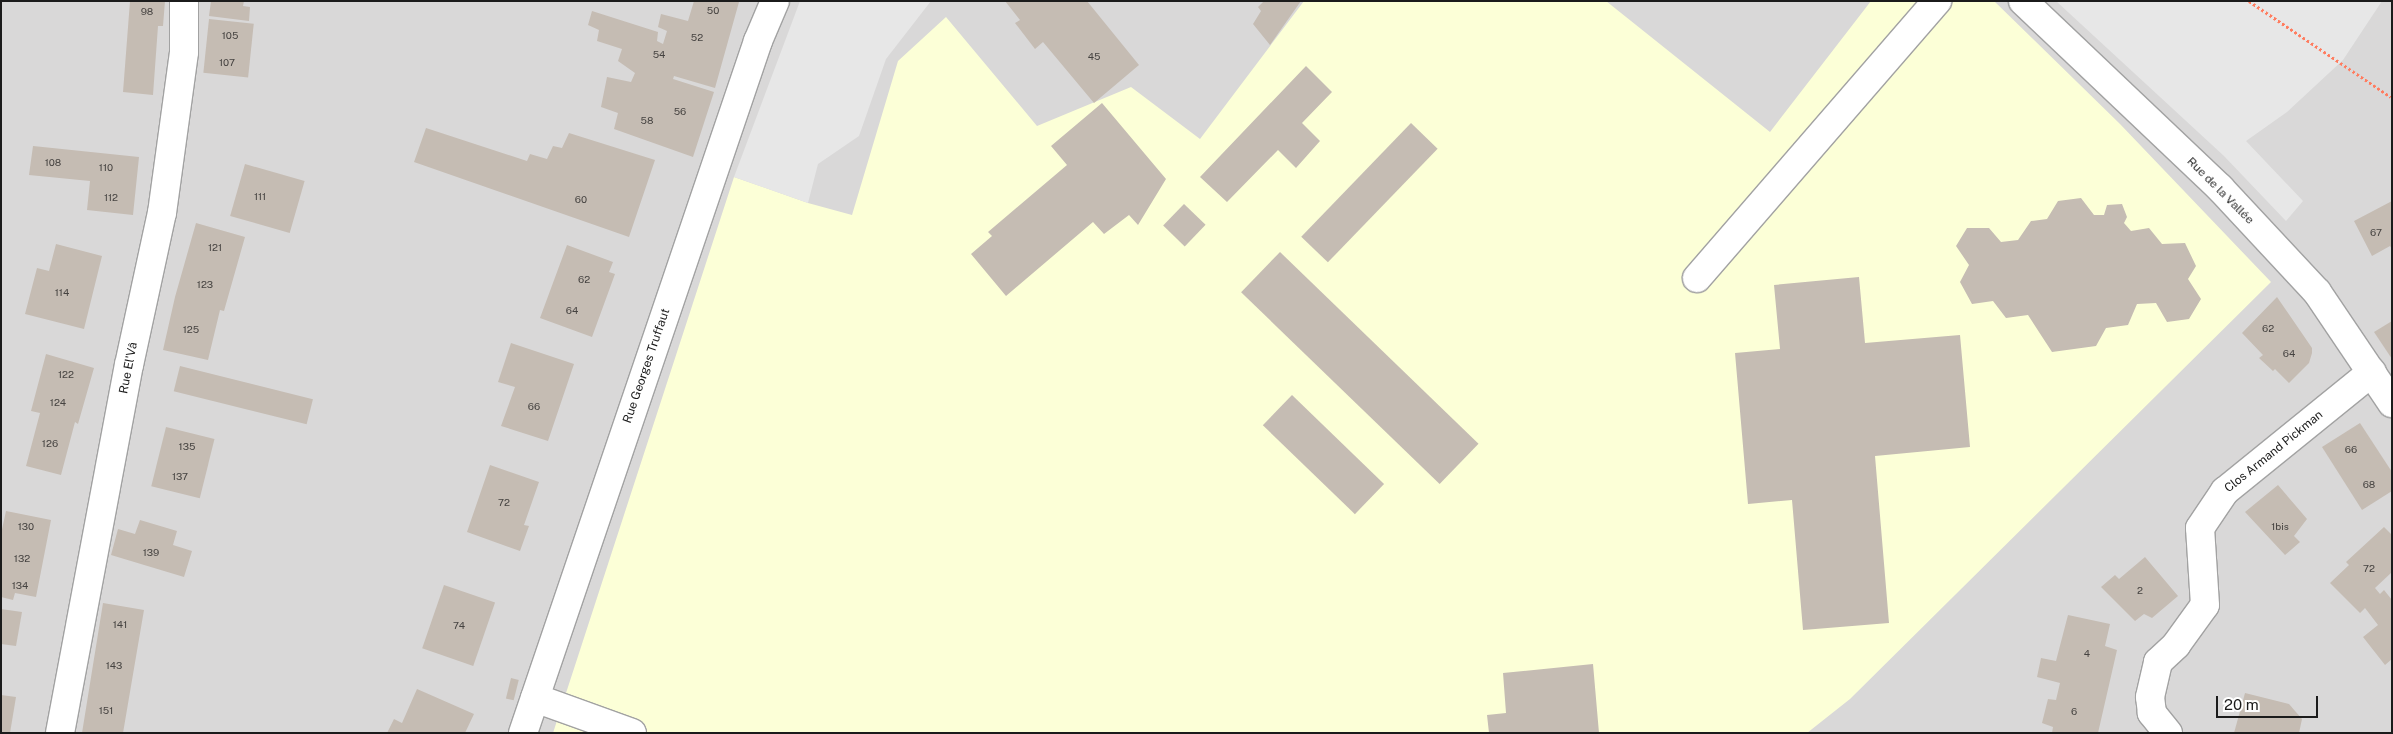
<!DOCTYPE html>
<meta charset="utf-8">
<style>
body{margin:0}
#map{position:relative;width:2393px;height:734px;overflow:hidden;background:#edeadf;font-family:"Public Sans",sans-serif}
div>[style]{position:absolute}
.residential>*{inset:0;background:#d9d8d8;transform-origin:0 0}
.education>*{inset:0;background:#fcffd7}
.parking>*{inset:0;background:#e7e7e7}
.building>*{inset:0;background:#c5bcb3;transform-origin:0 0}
.path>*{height:3px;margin-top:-1.5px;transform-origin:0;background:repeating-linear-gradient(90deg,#ff7c5f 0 2.5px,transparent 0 5px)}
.roads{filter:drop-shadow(1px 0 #a2a2a2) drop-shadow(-1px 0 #a2a2a2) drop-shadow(0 1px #a2a2a2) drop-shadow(0 -1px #a2a2a2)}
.minor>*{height:28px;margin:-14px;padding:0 14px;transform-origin:14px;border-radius:14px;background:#fff}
span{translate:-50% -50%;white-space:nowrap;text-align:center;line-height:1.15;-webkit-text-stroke:4.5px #fff;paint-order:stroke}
.number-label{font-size:10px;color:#464341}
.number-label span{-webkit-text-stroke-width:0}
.street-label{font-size:12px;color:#1b1b1b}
.frame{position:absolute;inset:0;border:2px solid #1b1b1b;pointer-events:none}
.scale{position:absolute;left:2216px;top:696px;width:102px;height:22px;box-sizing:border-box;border:2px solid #1b1b1b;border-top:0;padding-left:6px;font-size:15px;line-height:18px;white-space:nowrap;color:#1b1b1b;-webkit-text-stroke:4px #fff;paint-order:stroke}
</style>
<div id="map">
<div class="residential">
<div style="left:1px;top:1px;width:2391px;height:732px"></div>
</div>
<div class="education">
<div style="clip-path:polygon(1304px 1px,1606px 1px,1770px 132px,1871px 1px,1994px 1px,2120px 124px,2271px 282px,1850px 699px,1807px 733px,553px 733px,734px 177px,808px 203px,852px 215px,898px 61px,946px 17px,1037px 126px,1131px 87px,1200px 139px)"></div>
</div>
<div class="parking">
<div style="clip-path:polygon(800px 1px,931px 1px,886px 59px,859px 136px,818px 164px,808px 203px,734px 177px)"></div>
<div style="clip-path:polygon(2056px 1px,2382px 1px,2343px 60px,2287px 112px,2246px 141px,2303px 201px,2286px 221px,2224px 156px)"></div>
</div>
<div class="building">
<div style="clip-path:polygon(130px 1px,165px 1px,163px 26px,158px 26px,153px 95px,123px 92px)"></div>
<div style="clip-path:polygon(211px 1px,244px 1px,243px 6px,250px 7px,249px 21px,209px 16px)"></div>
<div style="clip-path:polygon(694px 1px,739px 2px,715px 88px,674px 76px,673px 79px,714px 92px,693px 157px,614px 129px,618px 113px,601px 107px,607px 77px,631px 82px,635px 73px,618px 61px,622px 49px,597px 41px,599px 30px,588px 25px,592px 11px,658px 32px,657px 41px,663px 44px,667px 31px,658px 27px,661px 14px,688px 21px)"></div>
<div style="clip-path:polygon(1005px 1px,1087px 1px,1139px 65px,1094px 103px,1043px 42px,1035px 49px,1015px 23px,1020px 20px)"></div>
<div style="clip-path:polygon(1264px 1px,1301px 1px,1270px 45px,1253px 24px,1261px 11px,1258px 7px)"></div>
<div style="left:209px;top:19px;width:45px;height:54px;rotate:6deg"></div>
<div style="clip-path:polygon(1306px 66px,1332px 92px,1302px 123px,1320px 141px,1296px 168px,1278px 150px,1227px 202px,1200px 177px)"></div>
<div style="clip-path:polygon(1102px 103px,1166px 179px,1138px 225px,1129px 215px,1104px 234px,1093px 222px,1006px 296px,971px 254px,992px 236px,988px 232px,1067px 165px,1051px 146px)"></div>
<div style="left:1411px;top:123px;width:37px;height:158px;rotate:44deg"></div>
<div style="clip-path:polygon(426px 128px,527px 161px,530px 154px,547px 159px,553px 146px,562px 148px,569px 133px,655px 160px,629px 237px,414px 162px)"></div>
<div style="clip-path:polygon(33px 146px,139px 157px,133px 215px,87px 210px,90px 181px,29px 175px)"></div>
<div style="left:245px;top:164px;width:62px;height:54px;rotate:16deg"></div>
<div style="clip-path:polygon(2081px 198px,2094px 215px,2104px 215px,2107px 205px,2122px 204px,2127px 217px,2124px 223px,2131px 231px,2149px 228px,2162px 244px,2185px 243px,2196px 266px,2188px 279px,2201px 299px,2189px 319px,2167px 322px,2156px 303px,2137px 304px,2128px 325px,2106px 328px,2096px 346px,2052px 352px,2028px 315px,2006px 318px,1993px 301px,1972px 304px,1960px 282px,1969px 265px,1956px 246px,1967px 228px,1989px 228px,2001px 242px,2018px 240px,2031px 221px,2047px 219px,2058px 201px)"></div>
<div style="clip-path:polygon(2392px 201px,2392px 249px,2390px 246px,2372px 256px,2354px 221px)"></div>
<div style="left:1184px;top:204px;width:30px;height:30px;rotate:44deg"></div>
<div style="clip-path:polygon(196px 223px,245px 237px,224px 311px,220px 310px,208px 360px,163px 350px,175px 297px)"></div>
<div style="clip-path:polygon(56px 244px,102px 256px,84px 329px,25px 314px,37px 268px,49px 271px)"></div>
<div style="clip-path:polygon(567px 245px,613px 262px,609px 272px,615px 274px,592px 337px,540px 318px)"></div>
<div style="left:1280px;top:252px;width:276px;height:56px;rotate:44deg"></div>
<div style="clip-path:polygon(1859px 277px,1865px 343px,1960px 335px,1970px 447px,1875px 456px,1889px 623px,1803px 630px,1792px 500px,1748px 504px,1735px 353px,1780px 349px,1774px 285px)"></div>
<div style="clip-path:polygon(2277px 297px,2312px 348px,2312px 353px,2309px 363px,2289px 383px,2275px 369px,2273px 371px,2259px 358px,2263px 355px,2242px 333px)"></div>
<div style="clip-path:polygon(2392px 321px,2392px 359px,2374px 332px)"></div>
<div style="clip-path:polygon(511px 343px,574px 364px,548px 441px,501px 426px,515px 387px,498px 382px)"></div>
<div style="clip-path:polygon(46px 354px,94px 368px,78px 424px,75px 422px,61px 475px,26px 466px,40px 413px,31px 411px)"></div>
<div style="left:180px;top:366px;width:137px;height:26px;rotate:14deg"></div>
<div style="left:1292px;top:395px;width:128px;height:42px;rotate:44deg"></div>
<div style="clip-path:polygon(2360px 423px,2392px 472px,2392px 491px,2362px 510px,2322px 447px)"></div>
<div style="left:166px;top:427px;width:50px;height:61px;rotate:14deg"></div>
<div style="clip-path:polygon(490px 465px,539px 482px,524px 525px,529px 526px,520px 551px,467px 532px)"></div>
<div style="clip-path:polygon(2278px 485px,2307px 519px,2294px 536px,2300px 542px,2285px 555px,2245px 512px)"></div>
<div style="clip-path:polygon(6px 511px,51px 520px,36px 597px,15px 593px,13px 600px,1px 597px,1px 534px)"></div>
<div style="clip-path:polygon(140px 520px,177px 531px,173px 545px,192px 551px,184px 577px,111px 555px,118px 529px,135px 534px)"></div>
<div style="clip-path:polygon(2384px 527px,2392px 535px,2392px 572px,2375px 588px,2380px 594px,2384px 590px,2392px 600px,2392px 659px,2385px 665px,2363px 637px,2378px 625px,2365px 608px,2360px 613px,2330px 583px,2349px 565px,2346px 562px)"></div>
<div style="clip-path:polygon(2145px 557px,2178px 596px,2152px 618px,2144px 614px,2135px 621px,2101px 587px,2115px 575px,2119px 579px)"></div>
<div style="left:444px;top:585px;width:54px;height:67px;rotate:19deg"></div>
<div style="clip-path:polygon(103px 603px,144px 610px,138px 645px,123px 733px,82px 733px)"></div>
<div style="clip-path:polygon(1px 609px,22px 612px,16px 646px,1px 644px)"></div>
<div style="clip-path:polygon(2068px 615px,2110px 624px,2105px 646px,2117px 650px,2098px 733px,2052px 733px,2053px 727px,2042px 723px,2048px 699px,2056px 700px,2060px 683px,2037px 677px,2041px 658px,2056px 661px)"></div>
<div style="clip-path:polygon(1593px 664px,1599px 733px,1489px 733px,1487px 715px,1506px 713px,1503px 673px)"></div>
<div style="left:511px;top:678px;width:8px;height:21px;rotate:14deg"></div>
<div style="clip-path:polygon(417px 689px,474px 714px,465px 733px,387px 733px,394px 719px,402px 723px)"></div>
<div style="clip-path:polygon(2245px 693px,2289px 704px,2302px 719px,2299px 733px,2234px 733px)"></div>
<div style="clip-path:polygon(1px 695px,16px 697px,10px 733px,1px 733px)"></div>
</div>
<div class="path">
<div style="left:2249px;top:1px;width:171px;rotate:34.1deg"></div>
</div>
<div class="roads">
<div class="minor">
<div style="left:2023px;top:1px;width:272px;rotate:43.5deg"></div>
<div style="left:2220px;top:188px;width:142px;rotate:47deg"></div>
<div style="left:2317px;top:292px;width:134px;rotate:56deg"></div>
<div style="left:1697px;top:278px;width:367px;rotate:-49.1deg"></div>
<div style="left:535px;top:698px;width:103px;rotate:19.8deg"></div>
<div style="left:60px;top:733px;width:374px;rotate:-79.4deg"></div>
<div style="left:129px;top:365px;width:156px;rotate:-77.8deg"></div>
<div style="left:162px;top:213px;width:162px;rotate:-82.2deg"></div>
<div style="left:184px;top:52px;width:51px;rotate:-90deg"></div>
<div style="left:523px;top:733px;width:731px;rotate:-71.24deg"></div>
<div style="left:758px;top:41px;width:43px;rotate:-67deg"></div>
<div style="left:2168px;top:733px;width:26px;rotate:-129deg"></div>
<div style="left:2152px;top:713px;width:16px;rotate:-97deg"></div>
<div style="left:2150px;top:697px;width:36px;rotate:-77deg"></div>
<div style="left:2158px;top:662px;width:25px;rotate:-43deg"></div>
<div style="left:2176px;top:645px;width:49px;rotate:-54.1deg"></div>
<div style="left:2205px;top:605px;width:77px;rotate:-93.7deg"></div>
<div style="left:2200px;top:528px;width:45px;rotate:-56deg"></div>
<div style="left:2225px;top:491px;width:189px;rotate:-39deg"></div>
</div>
</div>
<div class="number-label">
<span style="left:713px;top:11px">50</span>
<span style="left:147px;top:12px">98</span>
<span style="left:230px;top:36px">105</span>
<span style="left:697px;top:38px">52</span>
<span style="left:659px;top:55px">54</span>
<span style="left:1094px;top:57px">45</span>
<span style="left:227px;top:63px">107</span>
<span style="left:680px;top:112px">56</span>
<span style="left:647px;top:121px">58</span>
<span style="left:53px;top:163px">108</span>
<span style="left:106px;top:168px">110</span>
<span style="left:260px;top:197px">111</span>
<span style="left:111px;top:198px">112</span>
<span style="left:581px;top:200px">60</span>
<span style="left:2376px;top:233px">67</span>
<span style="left:215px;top:248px">121</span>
<span style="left:584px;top:280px">62</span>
<span style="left:205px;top:285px">123</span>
<span style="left:62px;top:293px">114</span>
<span style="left:572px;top:311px">64</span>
<span style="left:2268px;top:329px">62</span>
<span style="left:191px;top:330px">125</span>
<span style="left:2289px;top:354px">64</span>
<span style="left:66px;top:375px">122</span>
<span style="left:58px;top:403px">124</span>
<span style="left:534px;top:407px">66</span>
<span style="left:50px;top:444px">126</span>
<span style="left:187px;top:447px">135</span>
<span style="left:2351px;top:450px">66</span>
<span style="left:180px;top:477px">137</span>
<span style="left:2369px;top:485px">68</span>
<span style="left:504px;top:503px">72</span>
<span style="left:26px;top:527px">130</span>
<span style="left:2280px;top:527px">1bis</span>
<span style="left:151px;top:553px">139</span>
<span style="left:22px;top:559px">132</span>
<span style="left:2369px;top:569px">72</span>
<span style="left:20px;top:586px">134</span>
<span style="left:2140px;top:591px">2</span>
<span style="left:120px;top:625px">141</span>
<span style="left:459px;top:626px">74</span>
<span style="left:2087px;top:654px">4</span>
<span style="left:114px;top:666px">143</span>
<span style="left:106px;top:711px">151</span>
<span style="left:2074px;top:712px">6</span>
</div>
<div class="street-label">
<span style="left:2220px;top:191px;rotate:45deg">Rue de la Vallée</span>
<span style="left:647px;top:366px;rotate:-71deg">Rue Georges Truffaut</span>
<span style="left:129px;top:368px;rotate:-79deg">Rue El'Vâ</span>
<span style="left:2274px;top:452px;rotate:-39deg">Clos Armand Pickman</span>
</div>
<div class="frame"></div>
<div class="scale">20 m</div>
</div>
